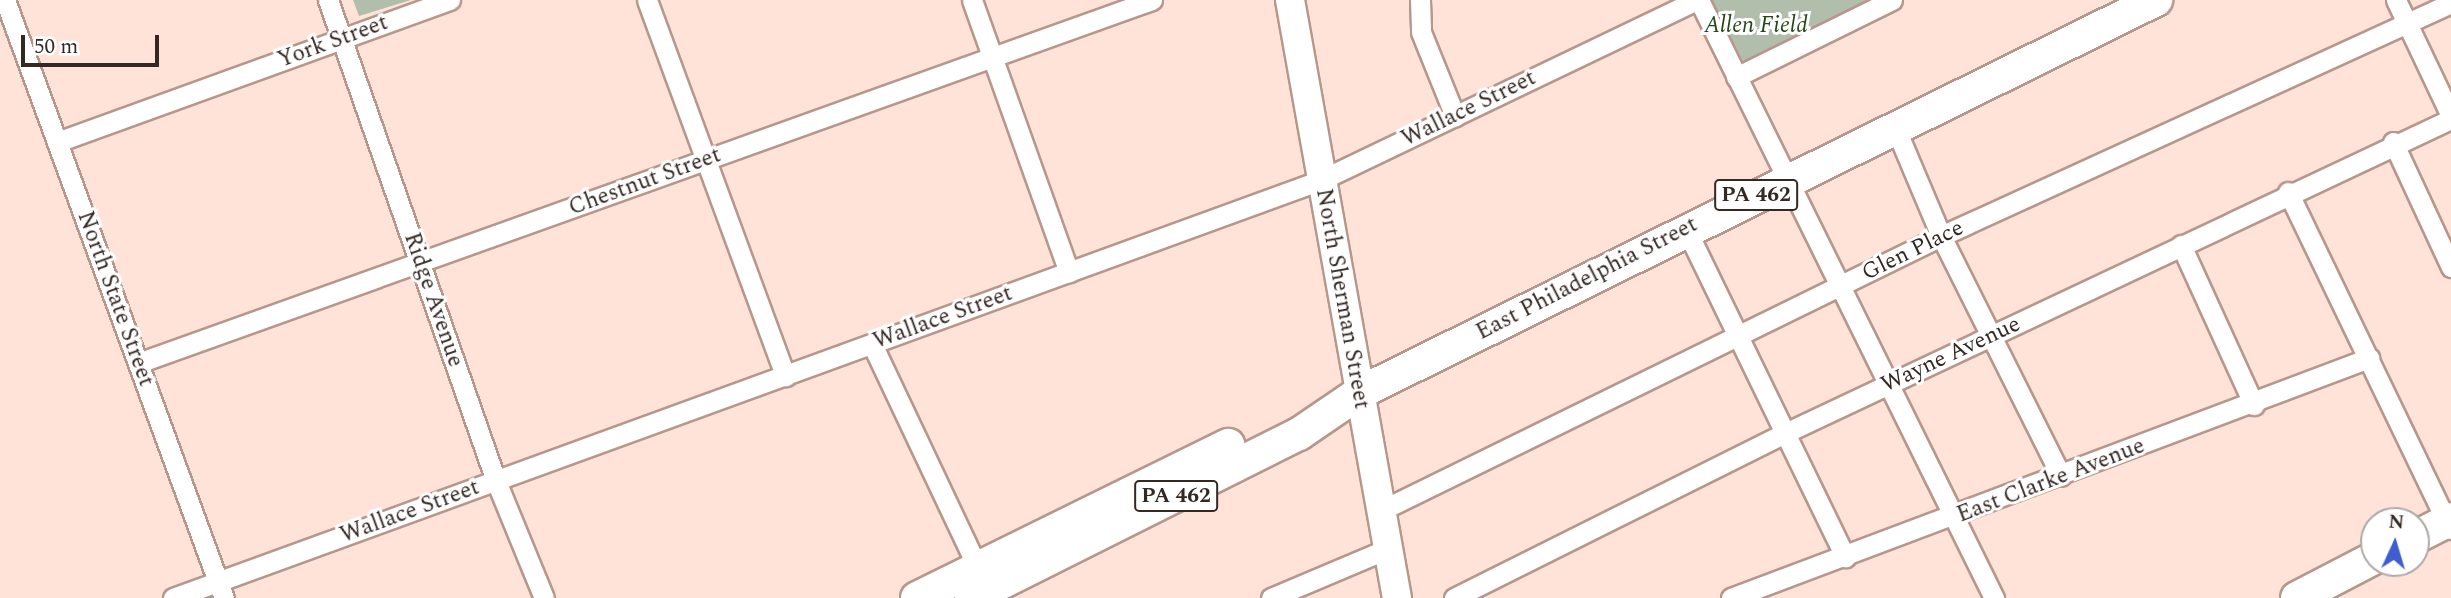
<!DOCTYPE html>
<style>
body{margin:0}
#map{position:relative;width:2451px;height:598px;overflow:hidden;background:#ffe3d9;font-family:Spectral,serif}
div>[style]{position:absolute}
.green>*{inset:0;background:#b1beab}
.roads{filter:drop-shadow(2px 0 #b7978b) drop-shadow(-2px 0 #b7978b) drop-shadow(0 2px #b7978b) drop-shadow(0 -2px #b7978b)}
.street>*{height:19px;margin:-9.5px;padding:0 9.5px;transform-origin:9.5px;border-radius:9.5px;background:#fff}
.secondary>*{height:28px;margin:-14px;padding:0 14px;transform-origin:14px;border-radius:14px;background:#fff}
.primary>*{height:32px;margin:-16px;padding:0 16px;transform-origin:16px;border-radius:16px;background:#fff}
span{translate:-50% -50%;white-space:nowrap;text-align:center;line-height:1.15;-webkit-text-stroke:6px #fff;paint-order:stroke}
.shield-label span{padding:2px 5px;background:#fff;border:2px solid;border-radius:5px;-webkit-text-stroke-width:0}
.shield-label{font-size:21px;color:#342823;font-weight:700}
.park-label{font-size:23px;color:#29461b;font-style:italic}
.street-label{font-size:23px;color:#342823}
.north{position:absolute;left:2360px;top:507px;width:70px;height:70px;box-sizing:border-box;background:#fff;border:2px solid #aea9a7;border-radius:50%;rotate:4deg;font-size:19px;font-weight:700;line-height:28px;text-align:center;color:#342823}
.north::after{content:'';display:block;margin:auto;width:24px;height:32px;background:#3f5dcf;clip-path:polygon(50% 0,100% 100%,50% 72%,0 100%)}
.scale{position:absolute;left:21px;top:35px;width:138px;height:32px;box-sizing:border-box;border:4px solid #342823;border-top:0;padding-left:9px;font-size:21px;line-height:24px;white-space:nowrap;color:#342823;-webkit-text-stroke:5px #fff;paint-order:stroke}
</style>
<div id="map">
<div class="green">
<div style="clip-path:polygon(353px 0,411px 0,359px 16px)"></div>
<div style="clip-path:polygon(1712px 0,1870px 0,1744px 63px)"></div>
</div>
<div class="roads">
<div class="street">
<div style="left:5px;top:0;width:637px;rotate:69.89deg"></div>
<div style="left:328px;top:0;width:509px;rotate:70.75deg"></div>
<div style="left:496px;top:481px;width:126px;rotate:67.7deg"></div>
<div style="left:647px;top:0;width:401px;rotate:69.8deg"></div>
<div style="left:972px;top:0;width:289px;rotate:70.4deg"></div>
<div style="left:1420px;top:0;width:32px;rotate:88deg"></div>
<div style="left:1421px;top:32px;width:91px;rotate:68deg"></div>
<div style="left:1699px;top:0;width:667px;rotate:63.74deg"></div>
<div style="left:2396px;top:0;width:128px;rotate:64.6deg"></div>
<div style="left:1736px;top:77px;width:174px;rotate:-26.3deg"></div>
<div style="left:1895px;top:127px;width:118px;rotate:67.1deg"></div>
<div style="left:1941px;top:236px;width:268px;rotate:63.4deg"></div>
<div style="left:57px;top:142px;width:418px;rotate:-19.9deg"></div>
<div style="left:2393px;top:142px;width:138px;rotate:65.1deg"></div>
<div style="left:2288px;top:192px;width:374px;rotate:64.3deg"></div>
<div style="left:1686px;top:229px;width:365px;rotate:64.1deg"></div>
<div style="left:2181px;top:245px;width:176px;rotate:65.5deg"></div>
<div style="left:872px;top:344px;width:258px;rotate:64.7deg"></div>
<div style="left:138px;top:363px;width:1077px;rotate:-19.7deg"></div>
<div style="left:1380px;top:511px;width:625px;rotate:-26.11deg"></div>
<div style="left:1941px;top:236px;width:561px;rotate:-24.55deg"></div>
<div style="left:173px;top:598px;width:1222px;rotate:-20.01deg"></div>
<div style="left:1321px;top:180px;width:417px;rotate:-25.6deg"></div>
<div style="left:1271px;top:598px;width:126px;rotate:-22.9deg"></div>
<div style="left:1454px;top:598px;width:368px;rotate:-26.5deg"></div>
<div style="left:1783px;top:434px;width:739px;rotate:-25.25deg"></div>
<div style="left:1731px;top:598px;width:682px;rotate:-20.62deg"></div>
</div>
<div class="secondary">
<div style="left:1290px;top:0;width:607px;rotate:79.86deg"></div>
</div>
<div class="primary">
<div style="left:2416px;top:537px;width:39px;rotate:-27deg"></div>
<div style="left:917px;top:598px;width:347px;rotate:-26.2deg"></div>
<div style="left:971px;top:598px;width:367px;rotate:-26.6deg"></div>
<div style="left:1299px;top:434px;width:73px;rotate:-34.3deg"></div>
<div style="left:1359px;top:393px;width:889px;rotate:-26.25deg"></div>
<div style="left:2297px;top:598px;width:87px;rotate:-27.5deg"></div>
</div>
</div>
<div class="shield-label">
<span style="left:1756px;top:195px">PA 462</span>
<span style="left:1176px;top:496px">PA 462</span>
</div>
<div class="park-label">
<span style="left:1756px;top:26px">Allen Field</span>
</div>
<div class="street-label">
<span style="left:333px;top:42px;rotate:-20deg">York Street</span>
<span style="left:1469px;top:109px;rotate:-26deg">Wallace Street</span>
<span style="left:645px;top:182px;rotate:-20deg">Chestnut Street</span>
<span style="left:1913px;top:251px;rotate:-26deg">Glen Place</span>
<span style="left:1587px;top:279px;rotate:-27deg">East Philadelphia Street</span>
<span style="left:115px;top:299px;rotate:70deg">North State Street</span>
<span style="left:1342px;top:299px;rotate:80deg">North Sherman Street</span>
<span style="left:433px;top:300px;rotate:71deg">Ridge Avenue</span>
<span style="left:943px;top:318px;rotate:-20deg">Wallace Street</span>
<span style="left:1951px;top:355px;rotate:-25deg">Wayne Avenue</span>
<span style="left:2051px;top:481px;rotate:-21deg">East Clarke Avenue</span>
<span style="left:410px;top:512px;rotate:-20deg">Wallace Street</span>
</div>
<div class="north">N</div>
<div class="scale">50 m</div>
</div>
